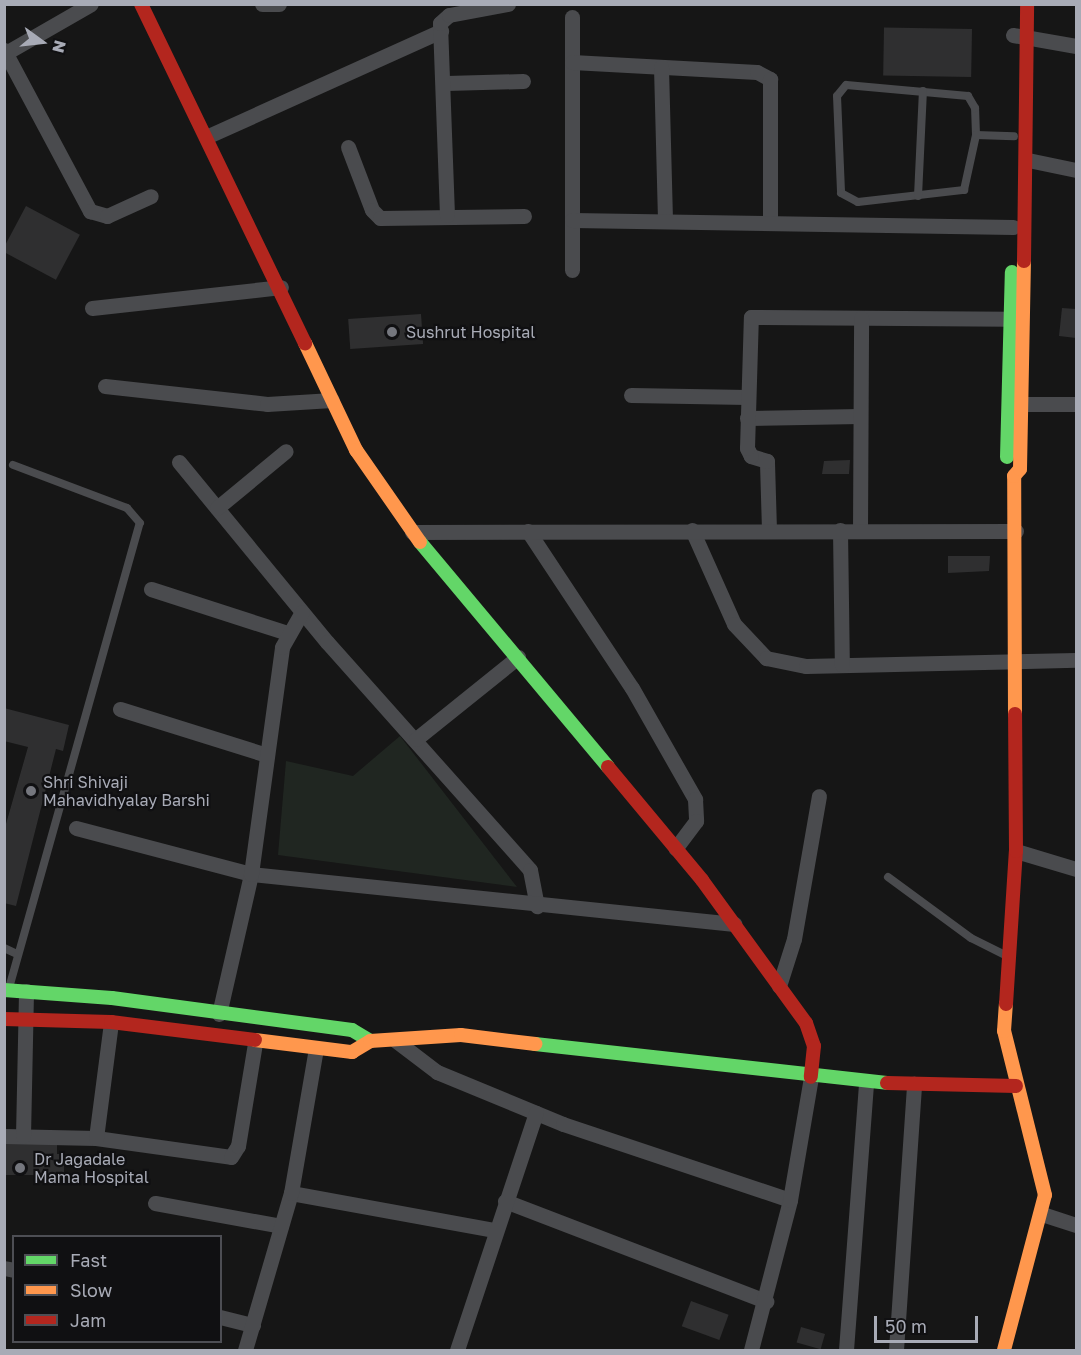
<!DOCTYPE html>
<style>
body{margin:0}
#map{position:relative;width:1081px;height:1355px;overflow:hidden;background:#161616;font-family:"Golos Text",sans-serif}
div>[style]{position:absolute}
.green>*{inset:0;background:#202621}
.building>*{inset:0;background:#2f2f30;transform-origin:0 0}
.lane>*{height:8px;margin:-4px;padding:0 4px;transform-origin:4px;border-radius:4px;background:#4a4b4e}
.street>*{height:15px;margin:-7.5px;padding:0 7.5px;transform-origin:7.5px;border-radius:7.5px;background:#4a4b4e}
.fast>*{height:14px;margin:-7px;padding:0 7px;transform-origin:7px;border-radius:7px;background:#63d668}
.slow>*{height:14px;margin:-7px;padding:0 7px;transform-origin:7px;border-radius:7px;background:#ff974d}
.jam>*{height:14px;margin:-7px;padding:0 7px;transform-origin:7px;border-radius:7px;background:#b3261e}
.dots>*{width:16px;height:16px;translate:-50% -50%;box-sizing:border-box;border:3px solid #101012;border-radius:50%}
span{translate:-50% -50%;white-space:nowrap;text-align:center;line-height:1.15;-webkit-text-stroke:4.5px #101012;paint-order:stroke}
.poi-label{font-size:16px;color:#a8abb6}
.left{translate:0 -50%;text-align:left}
.frame{position:absolute;inset:0;border:6px solid #a8abb6;pointer-events:none}
.legend{position:absolute;left:12px;top:1235px;width:210px;height:108px;box-sizing:border-box;background:#101012;border:2px solid #4d4e54;margin:0;padding:8px 10px;list-style:none;font-size:18px;color:#a8abb6}
.legend li{display:flex;align-items:center;gap:12px;height:30px}
.legend b{width:30px;border:2px solid #4d4e54}
.north{position:absolute;left:12px;top:12px;width:60px;height:60px;-webkit-text-stroke:4px #101012;paint-order:stroke;rotate:105deg;font-size:16px;font-weight:700;line-height:24px;text-align:center;color:#a8abb6}
.north::after{content:'';display:block;margin:auto;width:21px;height:27px;background:#a8abb6;clip-path:polygon(50% 0,100% 100%,50% 72%,0 100%)}
.scale{position:absolute;left:874px;top:1316px;width:104px;height:27px;box-sizing:border-box;border:3px solid #a8abb6;border-top:0;padding-left:8px;font-size:18px;line-height:21px;white-space:nowrap;color:#a8abb6;-webkit-text-stroke:4px #101012;paint-order:stroke}
</style>
<div id="map">
<div class="green">
<div style="clip-path:polygon(400px 736px,517px 887px,278px 855px,286px 761px,353px 776px)"></div>
</div>
<div class="building">
<div style="left:972px;top:29px;width:48px;height:88px;rotate:91deg"></div>
<div style="left:26px;top:206px;width:61px;height:51px;rotate:28deg"></div>
<div style="clip-path:polygon(1062px 308px,1076px 309px,1076px 338px,1059px 336px)"></div>
<div style="left:421px;top:314px;width:30px;height:73px;rotate:86deg"></div>
<div style="clip-path:polygon(850px 460px,849px 474px,822px 474px,824px 461px)"></div>
<div style="clip-path:polygon(948px 556px,990px 556px,989px 571px,948px 573px)"></div>
<div style="clip-path:polygon(4px 708px,69px 725px,63px 751px,56px 749px,16px 906px,4px 903px,4px 831px,28px 747px,4px 741px)"></div>
<div style="clip-path:polygon(4px 1144px,57px 1144px,57px 1154px,64px 1154px,64px 1175px,4px 1175px)"></div>
<div style="left:691px;top:1301px;width:40px;height:27px;rotate:20deg"></div>
<div style="left:801px;top:1327px;width:25px;height:16px;rotate:16deg"></div>
</div>
<div class="lane">
<div style="left:976px;top:135px;width:27px;rotate:-92deg"></div>
<div style="left:975px;top:108px;width:14px;rotate:-120deg"></div>
<div style="left:968px;top:96px;width:122px;rotate:-174.8deg"></div>
<div style="left:846px;top:85px;width:14px;rotate:129deg"></div>
<div style="left:837px;top:96px;width:97px;rotate:87.6deg"></div>
<div style="left:841px;top:193px;width:19px;rotate:28deg"></div>
<div style="left:858px;top:202px;width:107px;rotate:-6.5deg"></div>
<div style="left:964px;top:190px;width:56px;rotate:-77.7deg"></div>
<div style="left:976px;top:135px;width:38px;rotate:2deg"></div>
<div style="left:918px;top:196px;width:105px;rotate:-87.3deg"></div>
<div style="left:888px;top:877px;width:103px;rotate:36.3deg"></div>
<div style="left:971px;top:938px;width:40px;rotate:26.6deg"></div>
<div style="left:4px;top:948px;width:14px;rotate:25deg"></div>
<div style="left:9px;top:988px;width:483px;rotate:-74.3deg"></div>
<div style="left:140px;top:523px;width:20px;rotate:-131deg"></div>
<div style="left:127px;top:508px;width:122px;rotate:-159.3deg"></div>
</div>
<div class="street">
<div style="left:262px;top:4px;width:17px"></div>
<div style="left:572px;top:17px;width:253px;rotate:90deg"></div>
<div style="left:1013px;top:35px;width:64px;rotate:9.9deg"></div>
<div style="left:4px;top:50px;width:183px;rotate:61.9deg"></div>
<div style="left:90px;top:211px;width:18px;rotate:16deg"></div>
<div style="left:107px;top:216px;width:48px;rotate:-24.4deg"></div>
<div style="left:4px;top:54px;width:100px;rotate:-29.9deg"></div>
<div style="left:572px;top:62px;width:185px;rotate:3.1deg"></div>
<div style="left:757px;top:72px;width:15px;rotate:28deg"></div>
<div style="left:770px;top:79px;width:143px;rotate:90deg"></div>
<div style="left:661px;top:67px;width:154px;rotate:88.5deg"></div>
<div style="left:446px;top:83px;width:77px;rotate:-1.5deg"></div>
<div style="left:206px;top:137px;width:258px;rotate:-24.3deg"></div>
<div style="left:348px;top:147px;width:67px;rotate:69.1deg"></div>
<div style="left:372px;top:210px;width:11px;rotate:45deg"></div>
<div style="left:380px;top:218px;width:144px;rotate:-0.8deg"></div>
<div style="left:1028px;top:160px;width:49px;rotate:11.8deg"></div>
<div style="left:447px;top:215px;width:192px;rotate:-92.1deg"></div>
<div style="left:440px;top:23px;width:12px;rotate:-42deg"></div>
<div style="left:449px;top:15px;width:60px;rotate:-10.6deg"></div>
<div style="left:572px;top:220px;width:441px;rotate:0.9deg"></div>
<div style="left:92px;top:308px;width:190px;rotate:-6.3deg"></div>
<div style="left:105px;top:386px;width:163px;rotate:6.3deg"></div>
<div style="left:267px;top:404px;width:65px;rotate:-3.5deg"></div>
<div style="left:631px;top:395px;width:116px;rotate:1deg"></div>
<div style="left:1023px;top:404px;width:53px"></div>
<div style="left:747px;top:418px;width:113px;rotate:-1deg"></div>
<div style="left:179px;top:462px;width:233px;rotate:50.6deg"></div>
<div style="left:327px;top:642px;width:305px;rotate:48.3deg"></div>
<div style="left:530px;top:870px;width:37px;rotate:79deg"></div>
<div style="left:217px;top:508px;width:89px;rotate:-39.6deg"></div>
<div style="left:692px;top:530px;width:103px;rotate:65.9deg"></div>
<div style="left:734px;top:624px;width:47px;rotate:46.7deg"></div>
<div style="left:766px;top:658px;width:41px;rotate:11.3deg"></div>
<div style="left:806px;top:666px;width:270px;rotate:-1.3deg"></div>
<div style="left:769px;top:530px;width:69px;rotate:-91.7deg"></div>
<div style="left:767px;top:461px;width:17px;rotate:-163deg"></div>
<div style="left:751px;top:456px;width:9px;rotate:-117deg"></div>
<div style="left:747px;top:448px;width:131px;rotate:-88.3deg"></div>
<div style="left:751px;top:317px;width:258px;rotate:0.4deg"></div>
<div style="left:840px;top:530px;width:135px;rotate:89.2deg"></div>
<div style="left:860px;top:530px;width:212px;rotate:-89.7deg"></div>
<div style="left:528px;top:531px;width:188px;rotate:56.5deg"></div>
<div style="left:632px;top:688px;width:128px;rotate:60.4deg"></div>
<div style="left:695px;top:799px;width:22px;rotate:87deg"></div>
<div style="left:696px;top:821px;width:34px;rotate:127deg"></div>
<div style="left:412px;top:532px;width:604px;rotate:-0.09deg"></div>
<div style="left:151px;top:589px;width:143px;rotate:17.9deg"></div>
<div style="left:120px;top:709px;width:154px;rotate:17.4deg"></div>
<div style="left:416px;top:739px;width:131px;rotate:-38.8deg"></div>
<div style="left:76px;top:828px;width:181px;rotate:14.7deg"></div>
<div style="left:251px;top:874px;width:486px;rotate:5.9deg"></div>
<div style="left:1016px;top:851px;width:63px;rotate:16.7deg"></div>
<div style="left:779px;top:986px;width:49px;rotate:-72.3deg"></div>
<div style="left:794px;top:939px;width:145px;rotate:-80.1deg"></div>
<div style="left:219px;top:1014px;width:144px;rotate:-77.1deg"></div>
<div style="left:251px;top:874px;width:229px;rotate:-82.2deg"></div>
<div style="left:282px;top:647px;width:40px;rotate:-60.3deg"></div>
<div style="left:395px;top:1040px;width:53px;rotate:37.3deg"></div>
<div style="left:437px;top:1072px;width:136px;rotate:22.4deg"></div>
<div style="left:563px;top:1124px;width:239px;rotate:18.5deg"></div>
<div style="left:4px;top:1136px;width:92px;rotate:1.2deg"></div>
<div style="left:96px;top:1138px;width:136px;rotate:8deg"></div>
<div style="left:231px;top:1157px;width:13px;rotate:-58deg"></div>
<div style="left:238px;top:1146px;width:104px;rotate:-80.6deg"></div>
<div style="left:23px;top:1136px;width:145px;rotate:-88.8deg"></div>
<div style="left:96px;top:1138px;width:117px;rotate:-82.6deg"></div>
<div style="left:291px;top:1193px;width:207px;rotate:10.3deg"></div>
<div style="left:505px;top:1201px;width:280px;rotate:21deg"></div>
<div style="left:155px;top:1203px;width:128px;rotate:10.3deg"></div>
<div style="left:1042px;top:1214px;width:36px;rotate:18deg"></div>
<div style="left:4px;top:1268px;width:10px;rotate:11deg"></div>
<div style="left:220px;top:1317px;width:34px;rotate:14deg"></div>
<div style="left:245px;top:1350px;width:164px;rotate:-73.7deg"></div>
<div style="left:291px;top:1193px;width:147px;rotate:-80.2deg"></div>
<div style="left:457px;top:1350px;width:250px;rotate:-71.6deg"></div>
<div style="left:751px;top:1350px;width:155px;rotate:-75.4deg"></div>
<div style="left:790px;top:1200px;width:125px;rotate:-80.3deg"></div>
<div style="left:846px;top:1350px;width:268px;rotate:-85.7deg"></div>
<div style="left:896px;top:1350px;width:267px;rotate:-86.1deg"></div>
</div>
<div class="fast">
<div style="left:1007px;top:457px;width:185px;rotate:-88.5deg"></div>
<div style="left:420px;top:542px;width:293px;rotate:50.1deg"></div>
<div style="left:4px;top:990px;width:108px;rotate:4.2deg"></div>
<div style="left:112px;top:998px;width:242px;rotate:7.6deg"></div>
<div style="left:352px;top:1030px;width:21px;rotate:31deg"></div>
<div style="left:535px;top:1044px;width:354px;rotate:6.3deg"></div>
</div>
<div class="slow">
<div style="left:305px;top:343px;width:119px;rotate:64.5deg"></div>
<div style="left:356px;top:450px;width:112px;rotate:55.2deg"></div>
<div style="left:1015px;top:714px;width:238px;rotate:-90.2deg"></div>
<div style="left:1014px;top:476px;width:9px;rotate:-49deg"></div>
<div style="left:1020px;top:469px;width:208px;rotate:-88.9deg"></div>
<div style="left:255px;top:1040px;width:98px;rotate:7.1deg"></div>
<div style="left:352px;top:1052px;width:21px;rotate:-31deg"></div>
<div style="left:370px;top:1041px;width:91px;rotate:-3.8deg"></div>
<div style="left:461px;top:1035px;width:75px;rotate:6.9deg"></div>
<div style="left:1004px;top:1350px;width:160px;rotate:-75.2deg"></div>
<div style="left:1045px;top:1195px;width:169px;rotate:-104deg"></div>
<div style="left:1004px;top:1031px;width:27px;rotate:-86deg"></div>
</div>
<div class="jam">
<div style="left:141px;top:4px;width:377px;rotate:64.2deg"></div>
<div style="left:1024px;top:261px;width:257px;rotate:-89.3deg"></div>
<div style="left:608px;top:767px;width:147px;rotate:50.2deg"></div>
<div style="left:702px;top:880px;width:177px;rotate:54deg"></div>
<div style="left:806px;top:1023px;width:24px;rotate:71deg"></div>
<div style="left:814px;top:1046px;width:31px;rotate:96deg"></div>
<div style="left:1006px;top:1004px;width:153px;rotate:-86.3deg"></div>
<div style="left:1016px;top:851px;width:137px;rotate:-90.4deg"></div>
<div style="left:4px;top:1019px;width:107px;rotate:1.6deg"></div>
<div style="left:111px;top:1022px;width:145px;rotate:7.1deg"></div>
<div style="left:887px;top:1083px;width:129px;rotate:1.3deg"></div>
</div>
<div class="dots">
<div style="left:392px;top:332px;background:#75777e"></div>
<div style="left:31px;top:791px;background:#75777e"></div>
<div style="left:20px;top:1168px;background:#75777e"></div>
</div>
<div class="poi-label">
<span class="left" style="left:406px;top:332px">Sushrut Hospital</span>
<span class="left" style="left:43px;top:791px">Shri Shivaji<br>Mahavidhyalay Barshi</span>
<span class="left" style="left:34px;top:1168px">Dr Jagadale<br>Mama Hospital</span>
</div>
<div class="frame"></div>
<ul class="legend">
<li><b style="height:8px;background:#63d668"></b>Fast</li>
<li><b style="height:8px;background:#ff974d"></b>Slow</li>
<li><b style="height:8px;background:#b3261e"></b>Jam</li>
</ul>
<div class="north">N</div>
<div class="scale">50 m</div>
</div>
